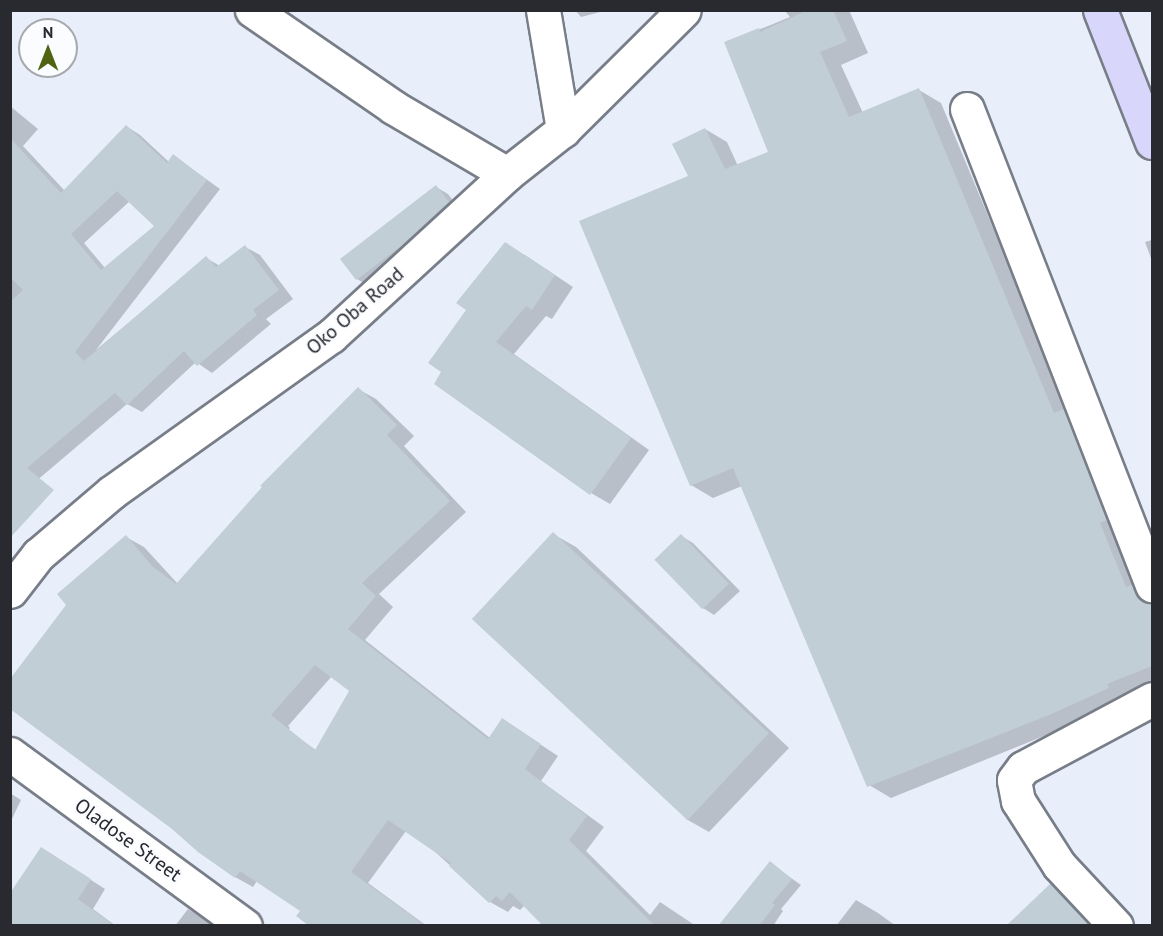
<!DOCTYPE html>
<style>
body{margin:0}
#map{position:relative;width:1163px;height:936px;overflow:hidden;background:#e8effb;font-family:"PT Sans",sans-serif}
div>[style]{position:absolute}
.shadow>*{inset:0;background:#0003}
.building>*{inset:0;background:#c1ced6;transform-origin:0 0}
.roads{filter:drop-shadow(2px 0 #787e88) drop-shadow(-2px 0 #787e88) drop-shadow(0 2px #787e88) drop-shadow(0 -2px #787e88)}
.minor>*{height:33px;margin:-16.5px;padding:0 16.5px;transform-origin:16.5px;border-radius:16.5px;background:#fff}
.major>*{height:33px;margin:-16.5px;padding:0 16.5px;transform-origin:16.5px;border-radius:16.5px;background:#d8d6fb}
span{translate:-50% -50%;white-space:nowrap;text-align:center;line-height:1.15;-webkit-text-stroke:5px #fbfcff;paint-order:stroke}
.street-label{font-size:20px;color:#282a2f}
.frame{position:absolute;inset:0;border:12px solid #282a2f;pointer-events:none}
.north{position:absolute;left:18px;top:18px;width:60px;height:60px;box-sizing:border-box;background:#fbfcff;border:2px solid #a7a8ac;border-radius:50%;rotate:0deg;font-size:16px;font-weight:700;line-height:24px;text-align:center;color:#282a2f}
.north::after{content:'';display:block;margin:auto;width:21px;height:27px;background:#4f6410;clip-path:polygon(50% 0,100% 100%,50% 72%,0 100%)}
</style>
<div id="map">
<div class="shadow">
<div style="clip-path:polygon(575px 10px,604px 10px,604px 11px,581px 17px)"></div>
<div style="clip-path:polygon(784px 10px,849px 10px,868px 53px,841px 65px,863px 113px,919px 90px,941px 103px,1071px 415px,1152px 599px,1152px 687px,1130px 701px,891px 798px,869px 785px,742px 486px,713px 498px,691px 485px,690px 177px,705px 129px,727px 142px,738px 166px,770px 153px,726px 43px,790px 17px)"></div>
<div style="clip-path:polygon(evenodd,10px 106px,38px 129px,23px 146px,65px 191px,126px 126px,140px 135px,169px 162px,174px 156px,220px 189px,96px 350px,206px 258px,220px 266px,245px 247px,260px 255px,293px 299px,266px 319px,271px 324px,212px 373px,196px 362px,142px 412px,127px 404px,35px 482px,10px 465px,10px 106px,130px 201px,157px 226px,105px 268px,84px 243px,130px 201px)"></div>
<div style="clip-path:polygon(436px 187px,448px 194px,460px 209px,369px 286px,357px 279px,342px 259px)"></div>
<div style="clip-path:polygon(1152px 240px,1152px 261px,1145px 242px)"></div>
<div style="clip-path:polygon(525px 255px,573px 287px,552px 319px,546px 316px,514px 354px,649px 450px,610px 504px,591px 493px,443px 372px,468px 310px)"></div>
<div style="clip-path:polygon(evenodd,358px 389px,376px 399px,414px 436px,404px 446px,466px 512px,379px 594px,393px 607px,365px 640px,490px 738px,520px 731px,558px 756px,541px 781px,604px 827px,586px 851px,650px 915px,660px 902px,696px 926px,545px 926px,525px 905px,520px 910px,513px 906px,508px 912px,490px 902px,431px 848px,406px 831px,368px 883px,427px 926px,312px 926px,302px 910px,257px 881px,253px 887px,235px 877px,126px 537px,144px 547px,178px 584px,358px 389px,332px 676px,351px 691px,316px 750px,288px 731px,290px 728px,288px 726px,332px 676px)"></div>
<div style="clip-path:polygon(553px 534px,576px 547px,789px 748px,709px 832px,686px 819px)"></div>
<div style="clip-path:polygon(681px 536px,693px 543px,740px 591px,714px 615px,703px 608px)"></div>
<div style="clip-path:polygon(10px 793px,21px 800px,10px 823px)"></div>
<div style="clip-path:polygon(57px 858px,105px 889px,93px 909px,116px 926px,10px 926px)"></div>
<div style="clip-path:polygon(770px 863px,801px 885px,781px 909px,783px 911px,773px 926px,744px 926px)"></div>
<div style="clip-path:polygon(1051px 885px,1068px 895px,1097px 926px,1032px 926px)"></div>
<div style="clip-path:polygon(856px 900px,878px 913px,896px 926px,836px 926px)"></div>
<div style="clip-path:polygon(188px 909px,203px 918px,214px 926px,175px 926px)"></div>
</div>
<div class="building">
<div style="clip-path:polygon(808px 10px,833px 10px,847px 41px,820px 52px,849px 117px,919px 88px,1054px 413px,1064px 409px,1107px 520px,1100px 523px,1126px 587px,1132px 585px,1140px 599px,1152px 603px,1152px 666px,1107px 684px,1109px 688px,1049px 715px,867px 787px,733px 468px,690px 486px,579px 221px,688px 176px,672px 144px,705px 128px,725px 169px,768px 152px,724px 42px,759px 28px,760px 32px)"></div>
<div style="clip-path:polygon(evenodd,126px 125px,167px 163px,173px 154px,207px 180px,75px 352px,84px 361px,206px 256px,216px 267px,245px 245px,279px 290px,253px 310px,257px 315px,197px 366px,184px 351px,127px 405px,115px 393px,27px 468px,54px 490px,10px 538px,10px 302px,23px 290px,10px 277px,10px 138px,61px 193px,126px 125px,117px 191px,154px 226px,101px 270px,71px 234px,117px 191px)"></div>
<div style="clip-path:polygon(436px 185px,449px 202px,401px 246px,356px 280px,340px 259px)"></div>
<div style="clip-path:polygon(505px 242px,555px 275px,532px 310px,526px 306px,496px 342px,631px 438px,590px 495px,434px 384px,441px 372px,428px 363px,466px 310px,456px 303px)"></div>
<div style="clip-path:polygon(evenodd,358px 387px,397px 425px,387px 435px,450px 501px,362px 583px,376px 596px,348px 629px,488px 739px,502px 718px,541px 744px,525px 769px,587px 816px,569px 840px,655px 926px,543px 926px,510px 892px,502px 901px,496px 896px,489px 903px,449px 866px,451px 863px,388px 820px,351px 872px,426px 926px,309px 926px,296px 916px,300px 911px,240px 871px,235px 878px,198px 852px,172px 829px,10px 709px,10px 679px,66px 605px,57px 594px,126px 535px,152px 566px,176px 584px,262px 487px,260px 486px,358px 387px,315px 665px,349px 691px,315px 750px,271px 715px,315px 665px)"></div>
<div style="left:553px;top:532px;width:295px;height:119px;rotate:43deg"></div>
<div style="left:681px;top:534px;width:69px;height:37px;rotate:46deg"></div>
<div style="clip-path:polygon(41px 847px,91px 879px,78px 899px,115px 926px,10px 926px,10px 893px)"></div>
<div style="clip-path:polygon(770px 861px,792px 879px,772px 903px,775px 905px,759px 926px,718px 926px)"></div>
<div style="clip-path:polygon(1051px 883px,1090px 926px,1006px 926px)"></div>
</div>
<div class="roads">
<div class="minor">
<div style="left:252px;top:10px;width:171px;rotate:34.5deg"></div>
<div style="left:393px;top:107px;width:132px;rotate:30.4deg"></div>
<div style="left:543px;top:10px;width:122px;rotate:80.5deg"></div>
<div style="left:967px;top:109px;width:511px;rotate:68.76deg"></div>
<div style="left:10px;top:591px;width:46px;rotate:-52.1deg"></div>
<div style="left:38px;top:555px;width:97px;rotate:-40.4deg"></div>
<div style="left:112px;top:492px;width:269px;rotate:-35.5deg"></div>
<div style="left:331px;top:336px;width:239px;rotate:-42.6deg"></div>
<div style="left:507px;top:174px;width:71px;rotate:-38.2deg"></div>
<div style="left:563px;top:130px;width:170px;rotate:-44.8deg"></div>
<div style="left:10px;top:754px;width:291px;rotate:36.2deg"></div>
<div style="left:1116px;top:926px;width:83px;rotate:-133.1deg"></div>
<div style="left:1059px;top:865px;width:76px;rotate:-122.6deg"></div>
<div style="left:1018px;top:801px;width:21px;rotate:-101deg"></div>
<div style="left:1014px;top:780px;width:15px;rotate:-53deg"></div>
<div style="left:1023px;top:768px;width:146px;rotate:-28.1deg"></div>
</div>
<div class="major">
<div style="left:1100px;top:10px;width:142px;rotate:68.5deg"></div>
</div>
</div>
<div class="street-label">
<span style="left:355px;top:311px;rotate:-41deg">Oko Oba Road</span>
<span style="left:128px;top:840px;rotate:36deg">Oladose Street</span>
</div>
<div class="frame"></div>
<div class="north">N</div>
</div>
